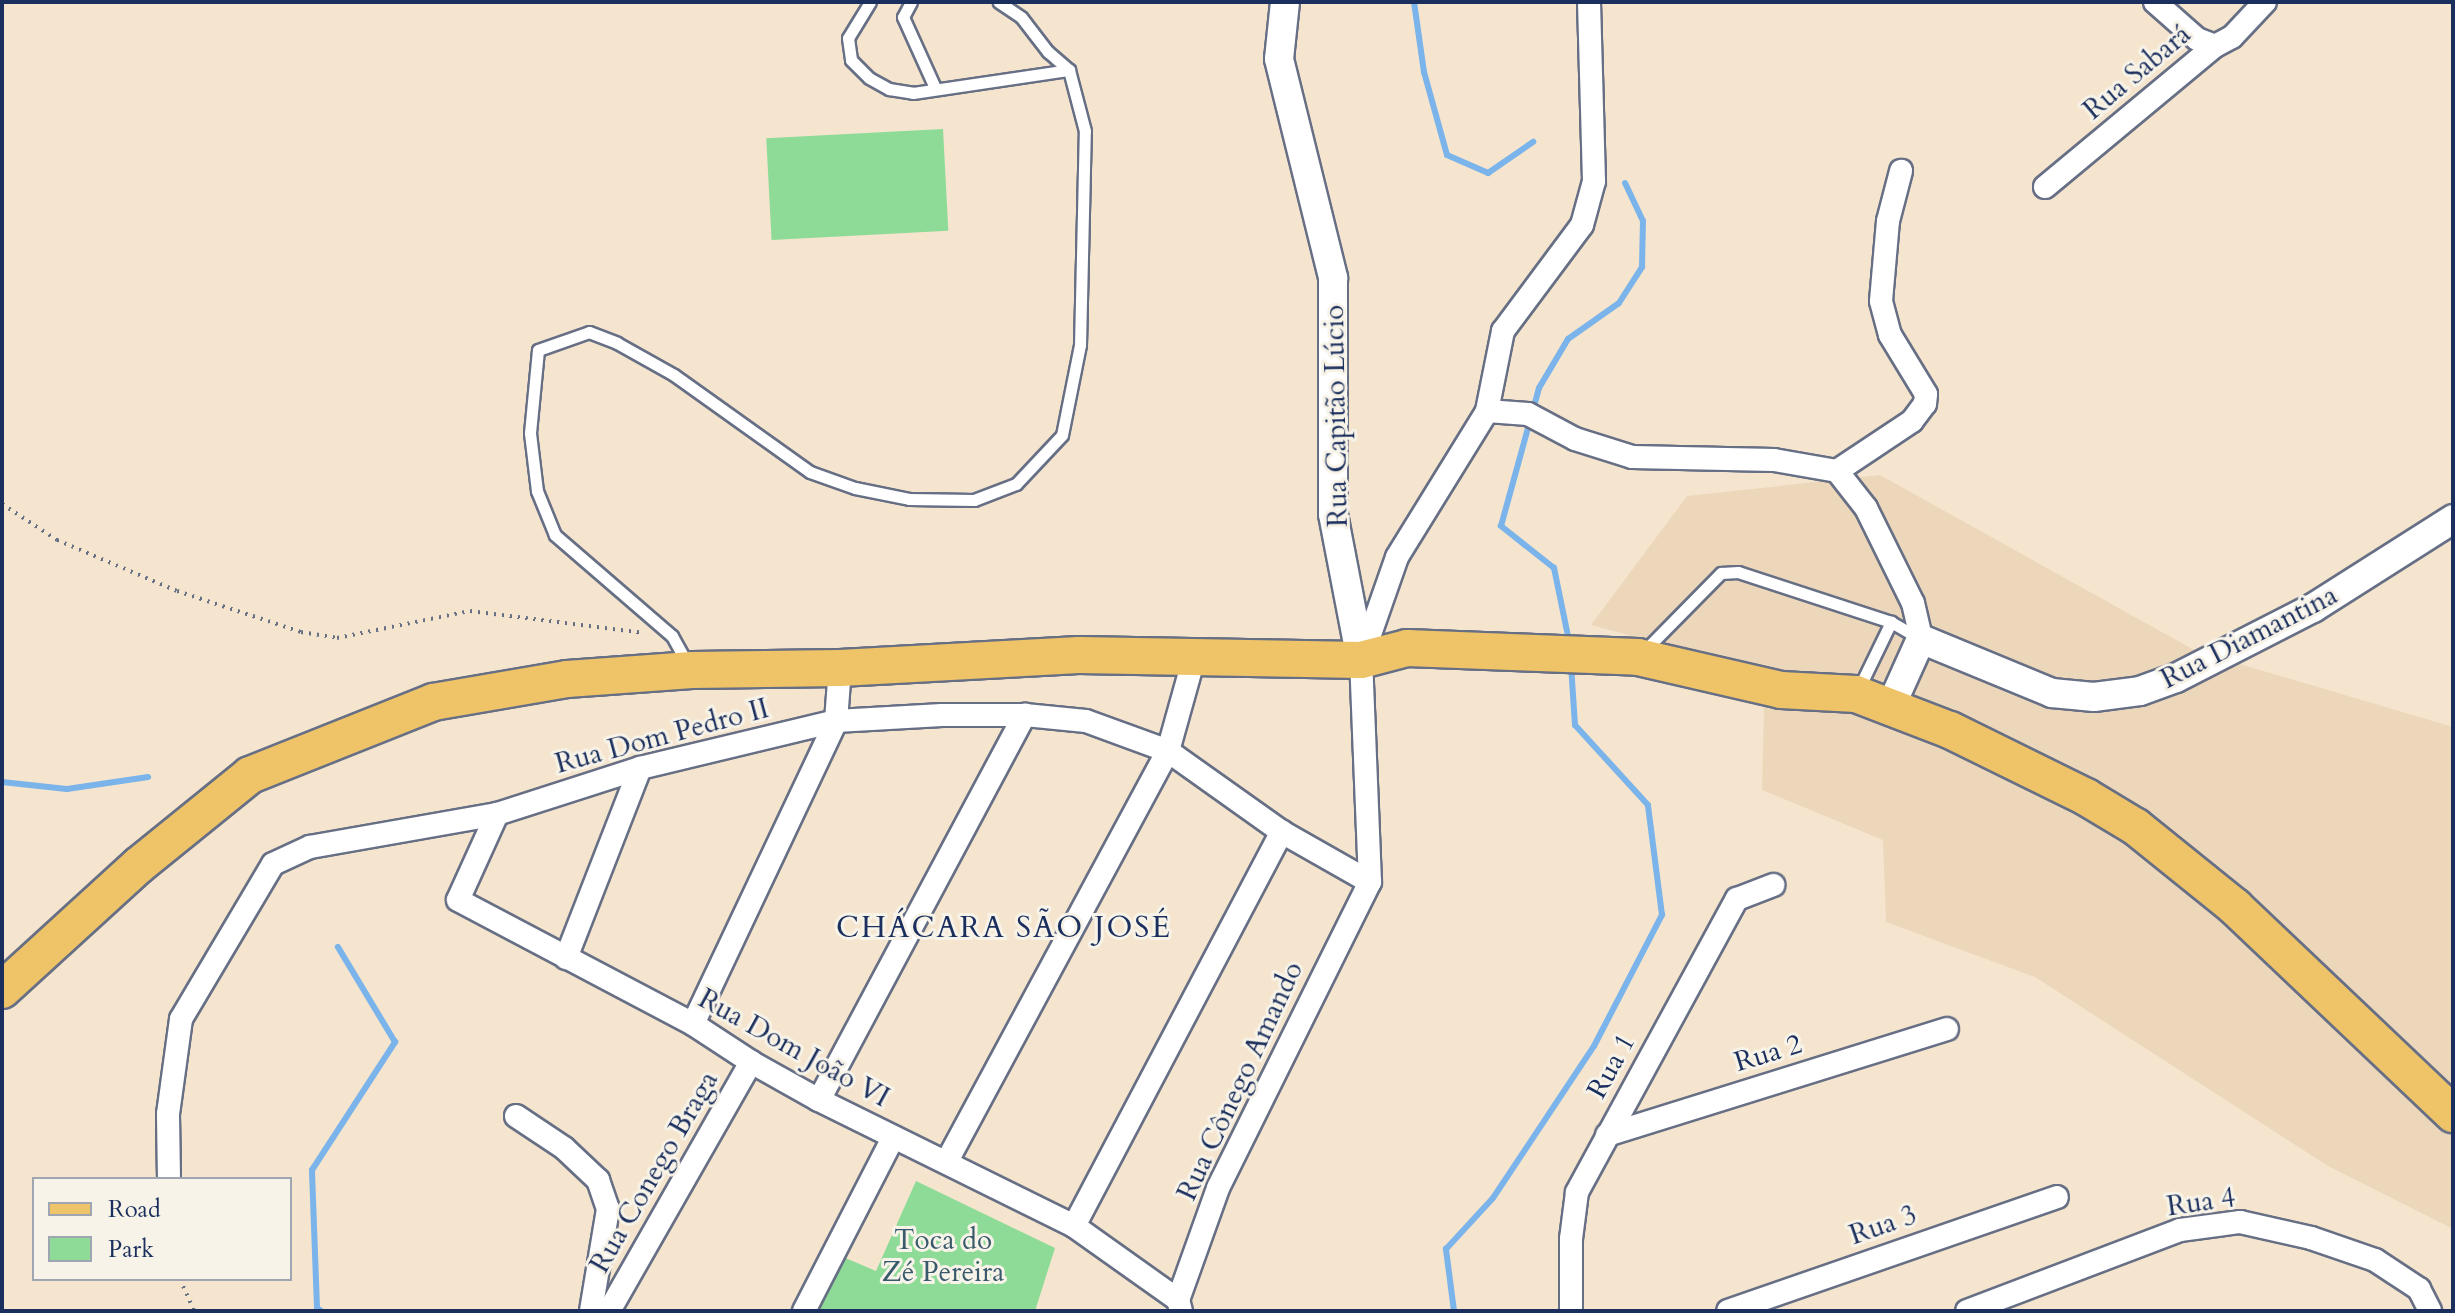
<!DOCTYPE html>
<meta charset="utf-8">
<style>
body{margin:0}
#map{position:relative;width:2455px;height:1313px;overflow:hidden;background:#f5e5ce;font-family:Cardo,serif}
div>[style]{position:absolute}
.built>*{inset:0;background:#edd7bb}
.green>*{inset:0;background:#8edb98;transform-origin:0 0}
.stream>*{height:6px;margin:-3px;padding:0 3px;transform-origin:3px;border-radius:3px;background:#7bb3eb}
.path>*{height:4px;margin-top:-2px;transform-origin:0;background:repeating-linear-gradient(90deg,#676f85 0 2px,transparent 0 8px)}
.roads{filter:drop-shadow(2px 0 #676f85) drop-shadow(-2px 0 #676f85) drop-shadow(0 2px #676f85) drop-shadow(0 -2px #676f85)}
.service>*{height:11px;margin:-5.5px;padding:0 5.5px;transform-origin:5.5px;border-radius:5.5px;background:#fff}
.minor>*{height:22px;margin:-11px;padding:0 11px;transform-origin:11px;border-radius:11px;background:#fff}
.tertiary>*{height:28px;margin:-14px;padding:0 14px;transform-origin:14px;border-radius:14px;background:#fff}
.primary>*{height:36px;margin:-18px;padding:0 18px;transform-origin:18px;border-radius:18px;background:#efc469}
span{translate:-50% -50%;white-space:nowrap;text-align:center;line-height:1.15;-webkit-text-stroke:6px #f7f3e8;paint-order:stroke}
.street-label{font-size:28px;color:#1b2f5e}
.park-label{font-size:28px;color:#385a6c}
.neighbourhood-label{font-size:30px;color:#1b2f5e;letter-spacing:2px}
.frame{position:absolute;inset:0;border:4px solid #1b2f5e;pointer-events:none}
.legend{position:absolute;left:32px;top:1177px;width:260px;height:104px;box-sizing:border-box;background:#f7f3e8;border:2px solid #9fa5b1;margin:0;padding:10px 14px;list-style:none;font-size:24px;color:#1b2f5e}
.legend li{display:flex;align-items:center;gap:16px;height:40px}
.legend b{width:40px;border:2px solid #9fa5b1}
</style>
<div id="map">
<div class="built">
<div style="clip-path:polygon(1880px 475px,2196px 651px,2453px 727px,2453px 1229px,2328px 1166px,2035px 977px,1886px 922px,1883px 840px,1762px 790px,1765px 672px,1591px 625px,1687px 496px)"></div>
</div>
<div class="green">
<div style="left:943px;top:129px;width:102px;height:177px;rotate:87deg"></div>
<div style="clip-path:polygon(916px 1181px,1055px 1248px,1035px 1311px,796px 1311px,829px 1251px,876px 1271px)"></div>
</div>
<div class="stream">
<div style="left:1414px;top:2px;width:71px;rotate:81.9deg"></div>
<div style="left:1424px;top:72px;width:86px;rotate:74.5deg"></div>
<div style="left:1447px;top:155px;width:45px;rotate:23.7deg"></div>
<div style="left:1488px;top:173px;width:55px;rotate:-34.6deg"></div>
<div style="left:1569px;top:641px;width:75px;rotate:-101.6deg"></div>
<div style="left:1554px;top:568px;width:68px;rotate:-141.6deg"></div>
<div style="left:1501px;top:526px;width:143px;rotate:-74.6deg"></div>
<div style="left:1539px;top:388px;width:57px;rotate:-59.4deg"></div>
<div style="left:1568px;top:339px;width:62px;rotate:-35.2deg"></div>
<div style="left:1619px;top:303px;width:43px;rotate:-57.4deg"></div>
<div style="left:1642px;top:267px;width:46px;rotate:-88.8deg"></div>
<div style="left:1643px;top:221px;width:42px;rotate:-115.3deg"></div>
<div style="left:2px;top:782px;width:65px;rotate:6.1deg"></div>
<div style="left:67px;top:789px;width:82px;rotate:-8.4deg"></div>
<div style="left:321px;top:1311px;width:5px;rotate:-143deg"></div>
<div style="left:317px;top:1308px;width:138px;rotate:-92.1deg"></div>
<div style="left:312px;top:1170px;width:153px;rotate:-57deg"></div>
<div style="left:395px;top:1042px;width:111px;rotate:-121deg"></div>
<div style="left:1454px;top:1311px;width:63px;rotate:-97.4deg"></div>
<div style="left:1446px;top:1249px;width:69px;rotate:-47.3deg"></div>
<div style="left:1493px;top:1198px;width:182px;rotate:-56.4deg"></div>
<div style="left:1594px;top:1046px;width:148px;rotate:-62.6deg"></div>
<div style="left:1662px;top:915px;width:111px;rotate:-97.3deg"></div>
<div style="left:1648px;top:805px;width:108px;rotate:-132.4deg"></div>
<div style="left:1575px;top:725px;width:61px;rotate:-93.8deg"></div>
</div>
<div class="path">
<div style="left:2px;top:504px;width:66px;rotate:33.2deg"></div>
<div style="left:57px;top:540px;width:130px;rotate:23deg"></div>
<div style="left:177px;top:591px;width:131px;rotate:18.3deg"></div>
<div style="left:301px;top:632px;width:36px;rotate:9deg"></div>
<div style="left:337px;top:638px;width:136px;rotate:-11.5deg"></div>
<div style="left:470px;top:611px;width:174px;rotate:7.2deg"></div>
<div style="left:180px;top:1279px;width:35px;rotate:66deg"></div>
</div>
<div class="roads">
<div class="service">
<div style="left:870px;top:2px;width:42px;rotate:121.4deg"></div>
<div style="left:848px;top:38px;width:22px;rotate:82deg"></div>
<div style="left:851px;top:60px;width:25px;rotate:45deg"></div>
<div style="left:869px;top:78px;width:23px;rotate:29deg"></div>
<div style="left:889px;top:89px;width:24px;rotate:9deg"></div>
<div style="left:913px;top:93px;width:158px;rotate:-8.4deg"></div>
<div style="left:911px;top:2px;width:17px;rotate:118deg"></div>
<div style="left:903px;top:17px;width:78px;rotate:65.7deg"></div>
<div style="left:1644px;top:651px;width:110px;rotate:-45.4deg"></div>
<div style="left:1721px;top:573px;width:17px;rotate:-3deg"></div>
<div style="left:1738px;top:572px;width:161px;rotate:18.1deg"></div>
<div style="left:1891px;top:622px;width:32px;rotate:30deg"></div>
<div style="left:687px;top:663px;width:31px;rotate:-119deg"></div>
<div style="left:672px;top:636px;width:155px;rotate:-139.2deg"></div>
<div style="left:555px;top:535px;width:48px;rotate:-112.2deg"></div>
<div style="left:537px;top:491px;width:58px;rotate:-96.9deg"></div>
<div style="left:530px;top:433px;width:83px;rotate:-84.5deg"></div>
<div style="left:538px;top:350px;width:54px;rotate:-19.4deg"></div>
<div style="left:589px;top:332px;width:30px;rotate:21deg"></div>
<div style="left:617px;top:343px;width:65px;rotate:29.3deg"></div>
<div style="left:674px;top:375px;width:167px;rotate:35.5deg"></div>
<div style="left:810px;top:472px;width:48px;rotate:19.6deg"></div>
<div style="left:855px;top:488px;width:55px;rotate:11.5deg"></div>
<div style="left:909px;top:499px;width:65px;rotate:0.9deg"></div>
<div style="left:974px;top:500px;width:45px;rotate:-20.9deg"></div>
<div style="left:1016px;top:484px;width:67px;rotate:-46.8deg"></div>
<div style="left:1062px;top:435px;width:92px;rotate:-78.7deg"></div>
<div style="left:1080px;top:345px;width:214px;rotate:-88.7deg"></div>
<div style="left:1085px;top:131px;width:63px;rotate:-104.7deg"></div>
<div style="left:1069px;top:70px;width:28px;rotate:-139deg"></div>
<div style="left:1048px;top:52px;width:44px;rotate:-127.6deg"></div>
<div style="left:1021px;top:17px;width:27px;rotate:-146deg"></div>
<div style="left:1858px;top:690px;width:76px;rotate:-64.1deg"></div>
</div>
<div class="minor">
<div style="left:2155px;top:2px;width:56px;rotate:41.4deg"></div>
<div style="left:2197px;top:39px;width:19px;rotate:21deg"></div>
<div style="left:2045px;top:187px;width:221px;rotate:-39.7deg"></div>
<div style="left:2215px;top:46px;width:19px;rotate:-28deg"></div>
<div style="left:2232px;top:37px;width:48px;rotate:-46.7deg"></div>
<div style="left:1487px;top:411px;width:41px;rotate:4.2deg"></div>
<div style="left:1528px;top:414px;width:53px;rotate:28deg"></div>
<div style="left:1575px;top:439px;width:60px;rotate:17.5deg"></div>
<div style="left:1632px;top:457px;width:142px;rotate:1.2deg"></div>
<div style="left:1774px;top:460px;width:64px;rotate:9.9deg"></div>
<div style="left:1837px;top:471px;width:47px;rotate:51.9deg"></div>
<div style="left:1866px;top:508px;width:106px;rotate:63.7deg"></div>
<div style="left:1913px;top:603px;width:37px;rotate:77deg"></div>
<div style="left:1837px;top:471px;width:90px;rotate:-33.7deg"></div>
<div style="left:1912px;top:421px;width:21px;rotate:-53deg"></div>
<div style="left:1925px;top:404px;width:10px;rotate:-84deg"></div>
<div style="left:1926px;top:394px;width:69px;rotate:-121.4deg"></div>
<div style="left:1890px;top:335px;width:35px;rotate:-105deg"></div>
<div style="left:1881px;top:301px;width:80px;rotate:-85deg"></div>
<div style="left:1888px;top:221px;width:52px;rotate:-75.4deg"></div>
<div style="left:497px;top:814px;width:94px;rotate:114.4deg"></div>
<div style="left:458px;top:900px;width:266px;rotate:27.8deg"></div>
<div style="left:693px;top:1024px;width:69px;rotate:33.2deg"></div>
<div style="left:751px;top:1062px;width:78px;rotate:29.2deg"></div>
<div style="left:819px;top:1100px;width:284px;rotate:26.3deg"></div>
<div style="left:1074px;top:1226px;width:128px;rotate:35.4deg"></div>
<div style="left:566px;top:958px;width:204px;rotate:-68.7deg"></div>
<div style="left:693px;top:1024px;width:335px;rotate:-64.7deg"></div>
<div style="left:836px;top:721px;width:53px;rotate:-85.7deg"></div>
<div style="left:819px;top:1100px;width:437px;rotate:-61.9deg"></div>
<div style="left:516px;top:1116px;width:58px;rotate:33.7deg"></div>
<div style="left:564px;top:1148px;width:47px;rotate:43.3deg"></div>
<div style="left:598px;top:1180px;width:31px;rotate:71deg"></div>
<div style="left:608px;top:1209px;width:103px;rotate:99.5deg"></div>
<div style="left:1607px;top:1135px;width:356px;rotate:-17.3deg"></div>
<div style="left:947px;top:1161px;width:466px;rotate:-61.7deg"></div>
<div style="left:1168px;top:751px;width:97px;rotate:-74.4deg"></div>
<div style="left:169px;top:1179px;width:65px;rotate:-90.9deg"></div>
<div style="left:168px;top:1114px;width:96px;rotate:-82.2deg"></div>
<div style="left:181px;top:1019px;width:180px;rotate:-59.3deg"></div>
<div style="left:273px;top:864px;width:41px;rotate:-24.7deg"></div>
<div style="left:310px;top:847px;width:190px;rotate:-10deg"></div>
<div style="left:497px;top:814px;width:150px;rotate:-17.8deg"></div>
<div style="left:640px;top:768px;width:202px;rotate:-13.5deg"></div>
<div style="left:836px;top:721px;width:106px;rotate:-3.2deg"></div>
<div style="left:942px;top:715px;width:83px"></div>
<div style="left:1025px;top:715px;width:61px;rotate:5.6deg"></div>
<div style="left:1086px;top:721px;width:87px;rotate:20.1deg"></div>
<div style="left:1168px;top:751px;width:140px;rotate:35.4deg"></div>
<div style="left:1282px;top:832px;width:101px;rotate:29.6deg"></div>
<div style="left:1074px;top:1226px;width:446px;rotate:-62.2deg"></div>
<div style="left:609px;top:1311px;width:287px;rotate:-60.3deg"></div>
<div style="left:804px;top:1311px;width:195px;rotate:-62.8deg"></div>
<div style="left:1181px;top:1311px;width:11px;rotate:-105deg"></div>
<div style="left:1178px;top:1300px;width:119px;rotate:-70.3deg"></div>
<div style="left:1218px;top:1188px;width:342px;rotate:-63.6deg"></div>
<div style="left:1370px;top:882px;width:222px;rotate:-92.3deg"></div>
<div style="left:1361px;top:660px;width:109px;rotate:-70.7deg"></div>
<div style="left:1397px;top:557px;width:172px;rotate:-58.3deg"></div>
<div style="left:1487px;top:411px;width:82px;rotate:-78.7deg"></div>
<div style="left:1503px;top:331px;width:132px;rotate:-53.3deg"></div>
<div style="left:1582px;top:225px;width:46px;rotate:-74.7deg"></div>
<div style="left:1594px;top:181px;width:179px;rotate:-91.6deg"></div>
<div style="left:1571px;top:1311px;width:72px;rotate:-90deg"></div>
<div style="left:1571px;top:1239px;width:47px;rotate:-82.7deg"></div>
<div style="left:1577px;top:1192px;width:334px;rotate:-61.4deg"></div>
<div style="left:1737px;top:899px;width:39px;rotate:-21deg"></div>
<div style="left:1728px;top:1311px;width:348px;rotate:-19.1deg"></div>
<div style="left:1967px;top:1311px;width:228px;rotate:-20.8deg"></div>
<div style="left:2180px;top:1230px;width:61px;rotate:-7.6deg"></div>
<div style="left:2240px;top:1222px;width:73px;rotate:12.7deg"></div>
<div style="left:2311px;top:1238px;width:68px;rotate:19deg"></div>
<div style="left:2375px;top:1260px;width:53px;rotate:33.4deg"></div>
<div style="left:2419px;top:1289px;width:25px;rotate:63deg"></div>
</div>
<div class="tertiary">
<div style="left:1285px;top:2px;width:57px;rotate:96deg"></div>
<div style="left:1279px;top:59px;width:226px;rotate:76.1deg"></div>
<div style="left:1333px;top:278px;width:236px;rotate:90deg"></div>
<div style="left:1333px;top:514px;width:149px;rotate:79.1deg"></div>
<div style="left:1890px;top:708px;width:76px;rotate:-65.8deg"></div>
<div style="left:1921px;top:639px;width:142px;rotate:22.4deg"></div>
<div style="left:2052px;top:693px;width:42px;rotate:5.4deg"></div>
<div style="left:2094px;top:697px;width:46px;rotate:-7.4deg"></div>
<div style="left:2140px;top:691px;width:38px;rotate:-20deg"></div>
<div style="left:2176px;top:678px;width:154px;rotate:-27.1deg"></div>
<div style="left:2313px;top:608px;width:166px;rotate:-32.4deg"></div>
</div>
<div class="primary">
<div style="left:2px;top:990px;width:185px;rotate:-42.4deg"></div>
<div style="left:139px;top:865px;width:143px;rotate:-39deg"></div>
<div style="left:250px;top:775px;width:197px;rotate:-21.7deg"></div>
<div style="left:433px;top:702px;width:136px;rotate:-9.7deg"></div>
<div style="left:567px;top:679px;width:125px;rotate:-4.1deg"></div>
<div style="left:692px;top:670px;width:148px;rotate:-0.8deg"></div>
<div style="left:840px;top:668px;width:239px;rotate:-3.1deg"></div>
<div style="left:1079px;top:655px;width:282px;rotate:1deg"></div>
<div style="left:1361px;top:660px;width:48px;rotate:-14.6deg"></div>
<div style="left:1407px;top:648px;width:231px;rotate:2.2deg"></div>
<div style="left:1638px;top:657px;width:147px;rotate:13deg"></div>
<div style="left:1781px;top:690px;width:75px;rotate:3.1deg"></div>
<div style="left:1856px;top:694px;width:101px;rotate:21deg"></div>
<div style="left:1950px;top:730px;width:152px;rotate:26.2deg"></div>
<div style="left:2086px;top:797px;width:58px;rotate:31deg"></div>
<div style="left:2136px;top:827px;width:127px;rotate:38.9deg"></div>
<div style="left:2235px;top:907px;width:301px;rotate:43.5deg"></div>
</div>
</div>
<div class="street-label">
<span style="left:2137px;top:72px;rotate:-40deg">Rua Sabará</span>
<span style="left:1336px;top:416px;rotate:-91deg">Rua Capitão Lúcio</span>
<span style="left:2249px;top:637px;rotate:-27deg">Rua Diamantina</span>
<span style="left:662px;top:736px;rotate:-15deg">Rua Dom Pedro II</span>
<span style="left:794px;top:1048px;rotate:29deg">Rua Dom João VI</span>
<span style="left:1768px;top:1053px;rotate:-17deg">Rua 2</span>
<span style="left:1611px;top:1066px;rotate:-61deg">Rua 1</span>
<span style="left:1240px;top:1081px;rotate:-65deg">Rua Cônego Amando</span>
<span style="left:654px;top:1172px;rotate:-60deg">Rua Conego Braga</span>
<span style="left:2201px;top:1202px;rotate:-8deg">Rua 4</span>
<span style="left:1883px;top:1225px;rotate:-19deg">Rua 3</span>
</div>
<div class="park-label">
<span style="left:943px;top:1256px">Toca do<br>Zé Pereira</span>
</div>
<div class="neighbourhood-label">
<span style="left:1004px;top:928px">CHÁCARA SÃO JOSÉ</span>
</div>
<div class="frame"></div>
<ul class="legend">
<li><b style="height:10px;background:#efc469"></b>Road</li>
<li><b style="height:22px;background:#8edb98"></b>Park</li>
</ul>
</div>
